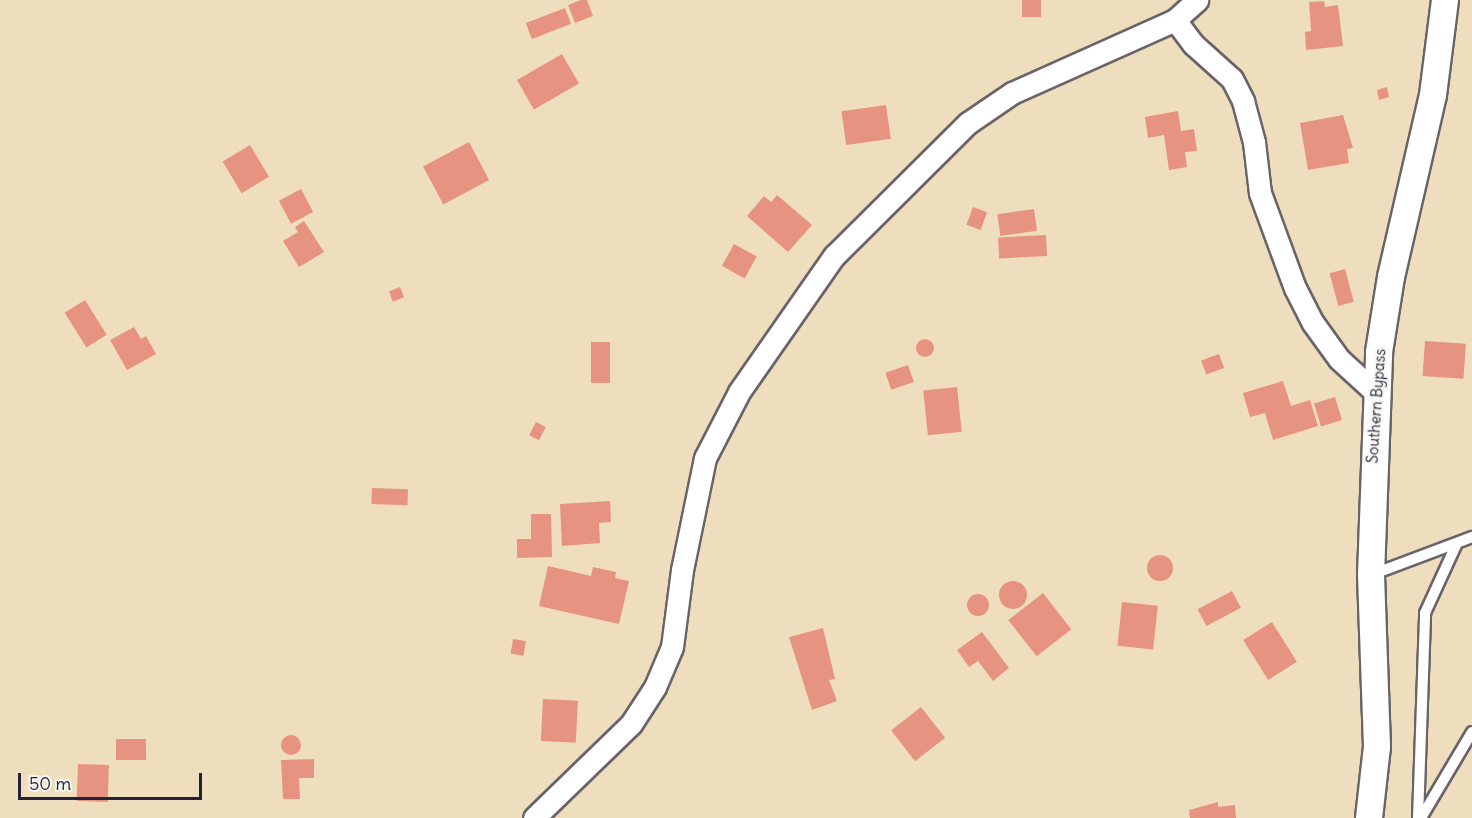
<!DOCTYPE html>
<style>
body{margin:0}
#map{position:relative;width:1472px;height:818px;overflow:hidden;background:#efdebe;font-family:Delius,sans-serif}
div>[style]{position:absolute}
.building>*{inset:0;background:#e69382;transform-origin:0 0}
.round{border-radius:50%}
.roads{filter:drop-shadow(2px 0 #6a6469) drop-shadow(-2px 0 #6a6469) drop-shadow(0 2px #6a6469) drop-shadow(0 -2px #6a6469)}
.service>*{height:10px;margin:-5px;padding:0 5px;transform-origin:5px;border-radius:5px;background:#fff}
.minor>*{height:21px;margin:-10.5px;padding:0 10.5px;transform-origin:10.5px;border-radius:10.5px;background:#fff}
.tertiary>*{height:26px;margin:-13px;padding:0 13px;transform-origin:13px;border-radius:13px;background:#fff}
span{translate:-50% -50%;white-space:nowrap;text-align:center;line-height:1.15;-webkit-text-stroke:5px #f6f6f2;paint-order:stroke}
.street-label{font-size:15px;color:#22223b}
.scale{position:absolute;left:18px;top:773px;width:184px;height:27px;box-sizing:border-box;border:3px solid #22223b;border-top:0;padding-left:8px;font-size:18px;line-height:21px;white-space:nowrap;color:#22223b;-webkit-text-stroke:4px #f6f6f2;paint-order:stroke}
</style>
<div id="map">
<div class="building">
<div style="clip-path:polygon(581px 0,587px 0,593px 16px,575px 23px,568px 5px)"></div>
<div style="left:1022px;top:0;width:19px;height:17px"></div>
<div style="clip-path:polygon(1324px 1px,1325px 7px,1338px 5px,1343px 46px,1306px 50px,1305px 32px,1311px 31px,1309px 2px)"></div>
<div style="left:565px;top:8px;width:17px;height:42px;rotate:69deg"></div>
<div style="left:562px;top:54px;width:34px;height:52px;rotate:60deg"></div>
<div style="clip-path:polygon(1387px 87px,1389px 97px,1379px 100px,1377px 90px)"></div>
<div style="left:886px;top:105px;width:34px;height:45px;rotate:82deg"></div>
<div style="clip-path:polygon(1178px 111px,1181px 131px,1194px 129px,1197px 151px,1185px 152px,1187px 167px,1169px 170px,1164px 135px,1148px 138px,1145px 117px)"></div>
<div style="clip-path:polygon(1343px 115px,1353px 148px,1347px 149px,1349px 163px,1308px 170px,1300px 123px)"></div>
<div style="left:469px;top:142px;width:43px;height:52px;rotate:62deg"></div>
<div style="left:250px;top:145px;width:37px;height:32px;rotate:59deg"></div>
<div style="left:301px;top:189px;width:26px;height:25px;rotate:62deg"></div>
<div style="clip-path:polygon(777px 195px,812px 225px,788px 252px,747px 216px,764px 196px,771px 202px)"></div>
<div style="left:973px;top:207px;width:15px;height:19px;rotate:20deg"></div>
<div style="left:1034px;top:209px;width:22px;height:37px;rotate:82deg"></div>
<div style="clip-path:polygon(304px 221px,324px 252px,299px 267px,283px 241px,298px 232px,295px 227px)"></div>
<div style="left:1046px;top:235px;width:21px;height:48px;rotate:87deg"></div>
<div style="left:734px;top:244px;width:26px;height:25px;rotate:29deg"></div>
<div style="left:1345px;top:269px;width:34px;height:16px;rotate:75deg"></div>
<div style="left:400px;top:287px;width:11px;height:12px;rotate:68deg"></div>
<div style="left:85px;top:300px;width:41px;height:24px;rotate:58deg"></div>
<div style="clip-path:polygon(134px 327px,141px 339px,146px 336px,156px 354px,127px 370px,110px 340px)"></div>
<div class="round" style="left:916px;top:339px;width:18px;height:18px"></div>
<div style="left:1425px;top:341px;width:41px;height:35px;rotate:4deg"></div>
<div style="left:591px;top:342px;width:19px;height:41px"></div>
<div style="left:1219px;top:354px;width:15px;height:19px;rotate:70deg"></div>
<div style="left:908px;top:365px;width:18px;height:24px;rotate:71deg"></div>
<div style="clip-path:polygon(1283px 381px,1291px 406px,1310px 400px,1318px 426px,1273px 440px,1265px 413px,1250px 417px,1243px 393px)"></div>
<div style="left:957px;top:387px;width:45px;height:34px;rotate:84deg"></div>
<div style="left:1335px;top:397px;width:24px;height:22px;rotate:73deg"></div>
<div style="left:536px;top:422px;width:11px;height:15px;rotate:27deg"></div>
<div style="left:372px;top:488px;width:36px;height:16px;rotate:2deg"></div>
<div style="clip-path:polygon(610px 501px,611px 522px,599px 523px,600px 543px,562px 546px,560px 504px)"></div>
<div style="clip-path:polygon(531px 514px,551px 514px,552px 557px,517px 558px,517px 539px,531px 539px)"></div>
<div class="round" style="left:1147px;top:555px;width:26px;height:26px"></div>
<div style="clip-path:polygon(548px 566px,591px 576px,593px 567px,616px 572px,615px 578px,629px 581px,619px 624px,539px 606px)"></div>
<div class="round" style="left:999px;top:581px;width:28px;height:28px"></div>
<div style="left:1232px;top:591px;width:19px;height:39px;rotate:62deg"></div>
<div style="left:1043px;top:593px;width:46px;height:44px;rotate:52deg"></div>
<div class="round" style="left:967px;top:594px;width:22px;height:22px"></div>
<div style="left:1122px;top:602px;width:36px;height:44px;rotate:6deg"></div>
<div style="left:1272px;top:622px;width:47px;height:34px;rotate:58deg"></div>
<div style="clip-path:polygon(823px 628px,835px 679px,829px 680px,837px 701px,812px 710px,789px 637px)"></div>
<div style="clip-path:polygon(982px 632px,1009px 668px,993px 681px,978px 661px,969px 667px,957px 650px)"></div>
<div style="left:513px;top:639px;width:13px;height:15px;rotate:9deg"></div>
<div style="left:543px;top:699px;width:35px;height:42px;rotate:3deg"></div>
<div style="left:921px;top:707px;width:39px;height:38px;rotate:52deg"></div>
<div class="round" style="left:281px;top:735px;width:20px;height:20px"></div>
<div style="left:116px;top:739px;width:30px;height:21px"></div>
<div style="clip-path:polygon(314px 759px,314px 778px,299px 778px,300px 799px,283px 799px,281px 760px)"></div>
<div style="left:78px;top:764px;width:31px;height:37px;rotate:2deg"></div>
<div style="clip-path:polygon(1218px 802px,1218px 807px,1235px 805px,1236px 818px,1190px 818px,1189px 810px)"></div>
</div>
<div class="roads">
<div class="service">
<div style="left:1371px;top:575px;width:108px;rotate:-20.6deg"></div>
<div style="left:1418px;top:818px;width:205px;rotate:-88deg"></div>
<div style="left:1425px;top:613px;width:77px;rotate:-65.4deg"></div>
<div style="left:1421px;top:818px;width:100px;rotate:-59.3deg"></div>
</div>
<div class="minor">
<div style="left:1175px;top:20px;width:30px;rotate:53deg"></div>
<div style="left:1193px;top:44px;width:52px;rotate:41.9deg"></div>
<div style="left:1232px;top:79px;width:25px;rotate:63deg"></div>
<div style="left:1243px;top:101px;width:42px;rotate:75deg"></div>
<div style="left:1254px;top:142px;width:51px;rotate:83.3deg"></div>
<div style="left:1260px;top:193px;width:101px;rotate:69.8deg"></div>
<div style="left:1295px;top:288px;width:39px;rotate:63deg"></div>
<div style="left:1313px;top:323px;width:44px;rotate:54.2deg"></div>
<div style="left:1339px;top:359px;width:49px;rotate:42.5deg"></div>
<div style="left:534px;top:818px;width:135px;rotate:-44.1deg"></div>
<div style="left:631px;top:724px;width:44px;rotate:-57deg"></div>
<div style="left:655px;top:687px;width:43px;rotate:-67deg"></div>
<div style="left:672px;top:647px;width:78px;rotate:-82.6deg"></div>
<div style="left:682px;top:570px;width:114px;rotate:-78.4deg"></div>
<div style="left:705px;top:458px;width:74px;rotate:-62.7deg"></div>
<div style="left:739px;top:392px;width:166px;rotate:-55.1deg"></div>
<div style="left:834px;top:256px;width:189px;rotate:-44.8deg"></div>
<div style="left:968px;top:123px;width:53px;rotate:-34.3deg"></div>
<div style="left:1012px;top:93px;width:179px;rotate:-24.1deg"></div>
<div style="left:1175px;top:20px;width:30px;rotate:-42deg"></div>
</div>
<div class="tertiary">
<div style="left:1369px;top:818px;width:71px;rotate:-83.6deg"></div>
<div style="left:1377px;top:747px;width:172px;rotate:-92deg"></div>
<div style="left:1371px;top:575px;width:223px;rotate:-87.9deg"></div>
<div style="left:1379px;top:352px;width:76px;rotate:-80.9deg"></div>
<div style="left:1391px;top:277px;width:187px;rotate:-77deg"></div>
<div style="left:1433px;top:95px;width:96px;rotate:-82.8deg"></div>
</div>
</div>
<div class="street-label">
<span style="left:1376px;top:406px;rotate:-86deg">Southern Bypass</span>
</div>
<div class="scale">50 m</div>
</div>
